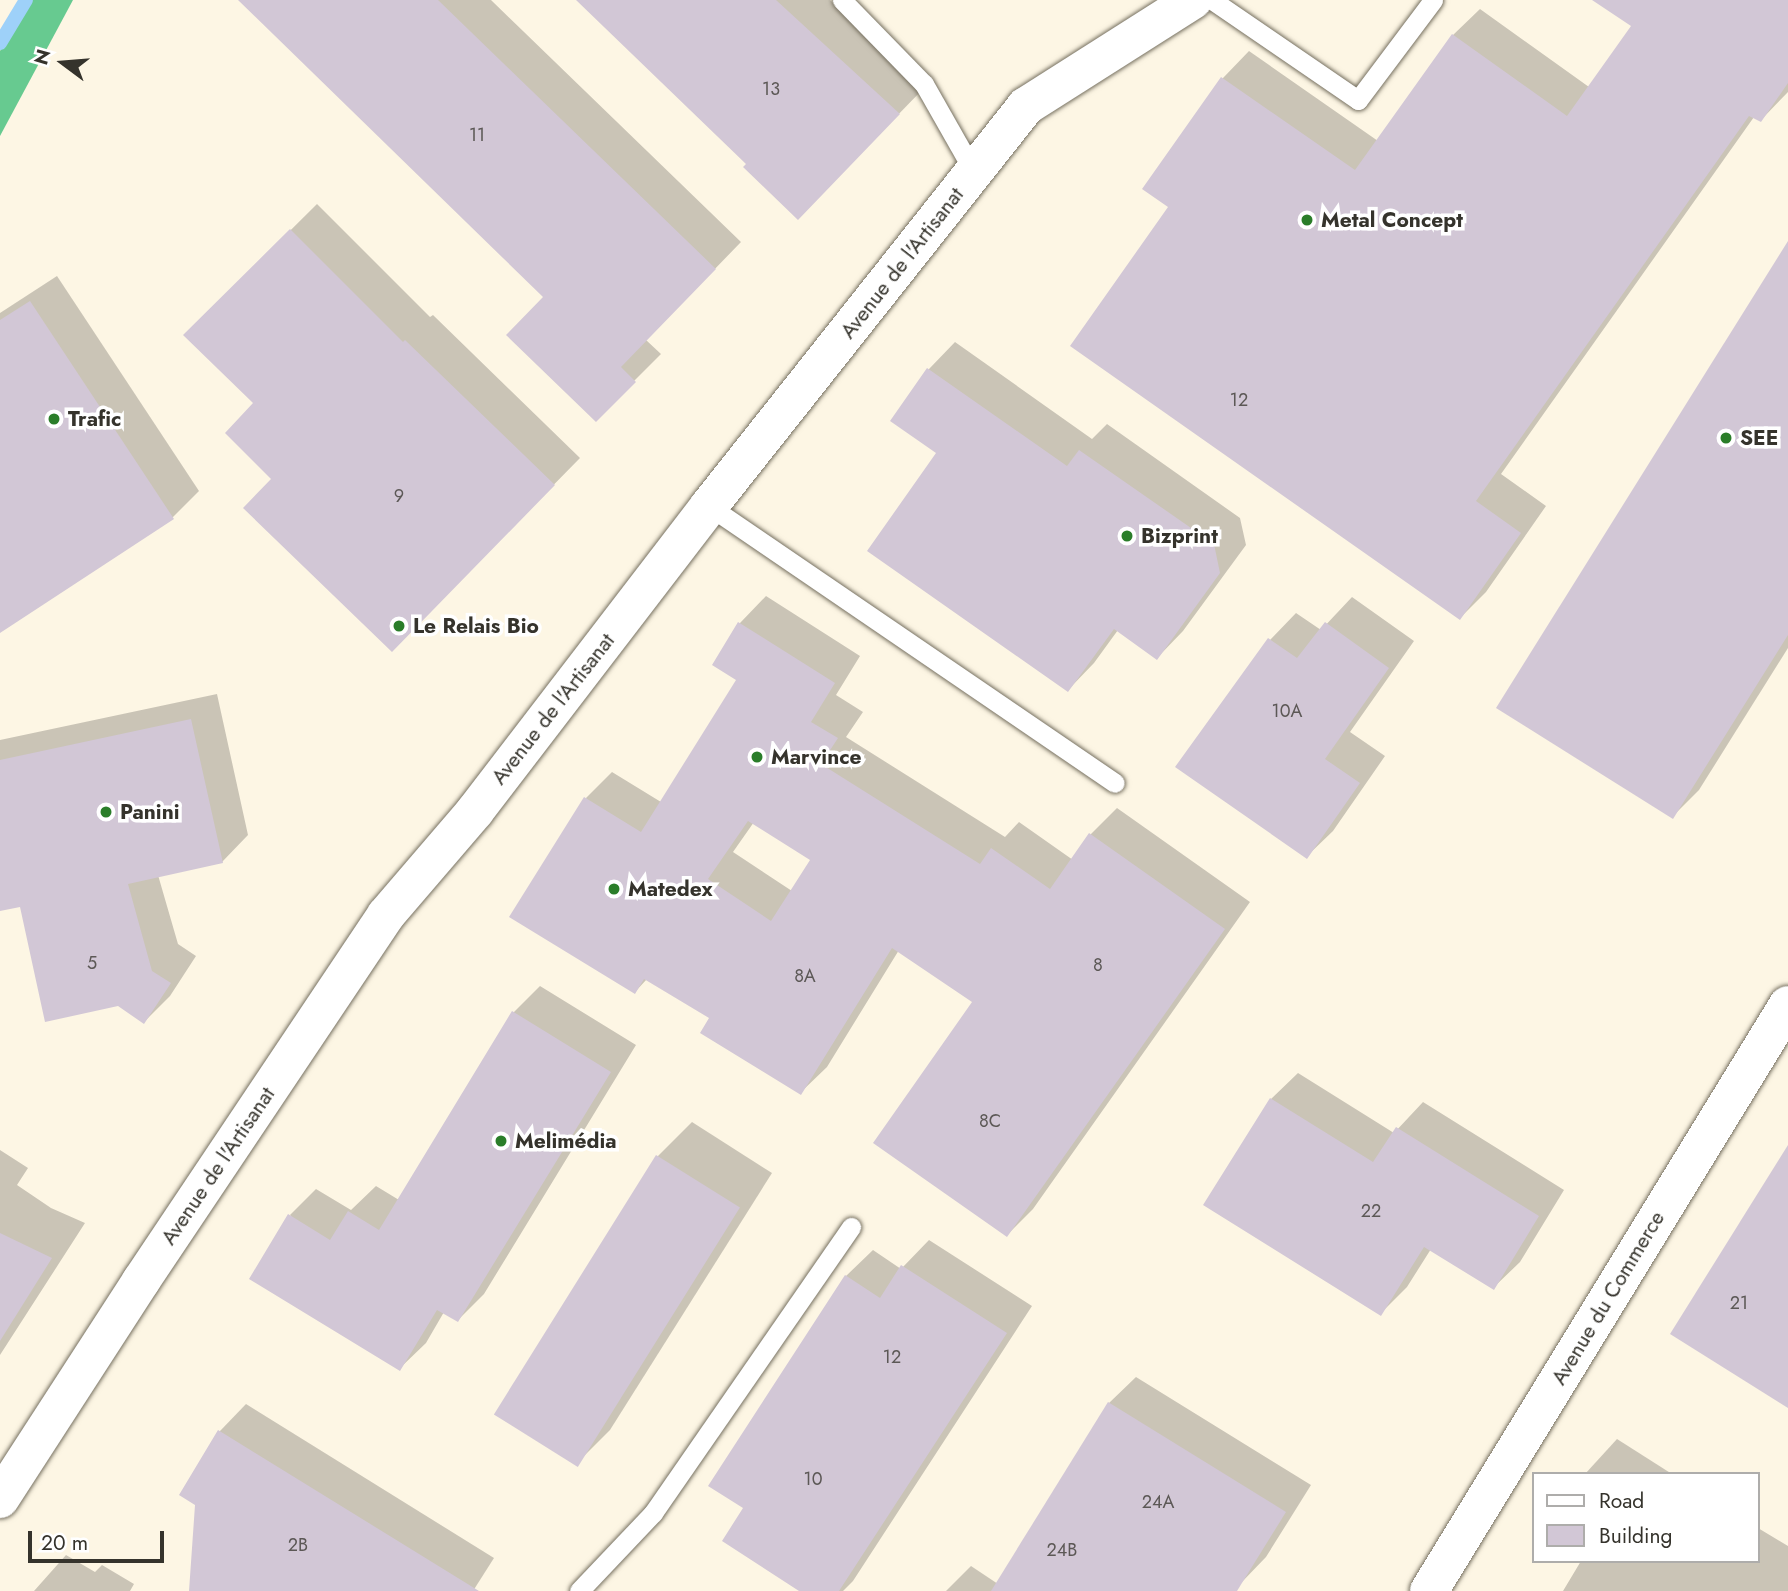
<!DOCTYPE html>
<meta charset="utf-8">
<style>
body{margin:0}
#map{position:relative;width:1788px;height:1591px;overflow:hidden;background:#fdf6e4;font-family:Jost,sans-serif}
div>[style]{position:absolute}
[style*='--x']{left:calc(var(--x)*1px);top:calc(var(--y)*1px);width:calc(var(--w)*1px);rotate:calc(var(--a)*1deg)}
.forest>*{inset:0;background:#67ca90}
.shadow>*{inset:0;background:#0003}
.stream>*{height:14px;margin:-7px;padding:0 7px;transform-origin:7px;border-radius:7px;background:#9ed1f9}
.building>*{inset:0;background:#d2c7d6;transform-origin:0 0}
.roads{filter:drop-shadow(0 0 2px #767060) drop-shadow(0 0 2px #767060)}
.lane>*{height:19px;margin:-9.5px;padding:0 9.5px;transform-origin:9.5px;border-radius:9.5px;background:#fff}
.street>*{height:38px;margin:-19px;padding:0 19px;transform-origin:19px;border-radius:19px;background:#fff}
.dots>*{width:19px;height:19px;translate:-50% -50%;box-sizing:border-box;border:4px solid #fff;border-radius:50%}
span{translate:-50% -50%;white-space:nowrap;text-align:center;line-height:1.15;-webkit-text-stroke:7px #fff;paint-order:stroke}
.number-label{font-size:18px;color:#5c5856}
.number-label span{-webkit-text-stroke-width:0}
.poi-label{font-size:21px;color:#35332c;font-weight:700}
.left{translate:0 -50%;text-align:left}
.street-label{font-size:21px;color:#35332c}
.legend{position:absolute;left:1532px;top:1472px;width:228px;height:91px;box-sizing:border-box;background:#fff;border:2px solid #aeadab;margin:0;padding:9px 12px;list-style:none;font-size:21px;color:#35332c}
.legend li{display:flex;align-items:center;gap:14px;height:35px}
.legend b{width:35px;border:2px solid #aeadab}
.north{position:absolute;left:28px;top:28px;width:70px;height:70px;-webkit-text-stroke:5px #fff;paint-order:stroke;rotate:286deg;font-size:19px;font-weight:700;line-height:28px;text-align:center;color:#35332c}
.north::after{content:'';display:block;margin:auto;width:24px;height:32px;background:#35332c;clip-path:polygon(50% 0,100% 100%,50% 72%,0 100%)}
.scale{position:absolute;left:28px;top:1531px;width:136px;height:32px;box-sizing:border-box;border:4px solid #35332c;border-top:0;padding-left:9px;font-size:21px;line-height:24px;white-space:nowrap;color:#35332c;-webkit-text-stroke:5px #fff;paint-order:stroke}
</style>
<div id="map">
<div class="forest">
<i style="clip-path:polygon(31px 0,73px 0,0 136px,0 51px)"></i>
</div>
<div class="shadow">
<i style="clip-path:polygon(241px 0,491px 0,741px 242px,646px 340px,661px 354px,596px 419px,546px 297px)"></i>
<i style="clip-path:polygon(579px 0,830px 0,925px 87px,824px 191px,749px 164px)"></i>
<i style="clip-path:polygon(1596px 0,1788px 0,1788px 92px,1761px 120px,1754px 117px,1501px 474px,1546px 506px,1486px 592px,1460px 618px,1171px 207px,1145px 189px,1223px 78px,1249px 51px,1378px 141px,1453px 35px,1480px 9px,1589px 87px,1633px 25px)"></i>
<i style="clip-path:polygon(317px 204px,430px 317px,433px 315px,580px 458px,418px 623px,255px 403px,185px 335px)"></i>
<i style="clip-path:polygon(1788px 244px,1788px 648px,1699px 790px,1673px 816px)"></i>
<i style="clip-path:polygon(57px 276px,199px 491px,173px 517px,0 631px,0 313px)"></i>
<i style="clip-path:polygon(955px 342px,1092px 439px,1107px 424px,1240px 518px,1246px 545px,1183px 631px,1157px 658px,1118px 630px,1094px 663px,1068px 690px,938px 453px,892px 420px,929px 369px)"></i>
<i style="clip-path:polygon(evenodd,766px 596px,860px 656px,836px 695px,863px 712px,846px 737px,1005px 837px,1019px 822px,1073px 860px,1091px 834px,1117px 808px,1250px 902px,1033px 1209px,1007px 1235px,974px 1002px,899px 950px,827px 1067px,800px 1093px,712px 1018px,647px 979px,635px 992px,586px 798px,612px 772px,661px 802px,738px 679px,715px 665px,740px 623px,766px 596px,754px 822px,812px 859px,792px 891px,733px 852px,754px 822px)"></i>
<i style="clip-path:polygon(1352px 597px,1414px 641px,1350px 732px,1385px 756px,1333px 831px,1306px 857px,1270px 640px,1296px 613px,1321px 630px)"></i>
<i style="clip-path:polygon(217px 694px,248px 835px,222px 862px,158px 875px,178px 944px,196px 956px,170px 996px,144px 1022px,21px 905px,0 889px,0 740px)"></i>
<i style="clip-path:polygon(540px 986px,636px 1045px,484px 1294px,458px 1320px,444px 1312px,426px 1343px,399px 1369px,290px 1215px,316px 1189px,351px 1210px,376px 1186px,399px 1200px,514px 1012px)"></i>
<i style="clip-path:polygon(1298px 1073px,1394px 1133px,1423px 1102px,1564px 1190px,1520px 1262px,1493px 1288px,1431px 1249px,1407px 1287px,1380px 1314px,1271px 1099px)"></i>
<i style="clip-path:polygon(692px 1122px,772px 1173px,610px 1430px,576px 1464px,658px 1156px)"></i>
<i style="clip-path:polygon(0 1150px,28px 1168px,17px 1185px,51px 1208px,85px 1223px,0 1355px)"></i>
<i style="clip-path:polygon(929px 1240px,1032px 1306px,853px 1581px,843px 1591px,802px 1591px,746px 1508px,846px 1276px,873px 1250px,901px 1269px)"></i>
<i style="clip-path:polygon(1136px 1377px,1311px 1485px,1266px 1557px,1240px 1584px,1198px 1591px,946px 1591px,971px 1566px,998px 1584px,1109px 1403px)"></i>
<i style="clip-path:polygon(246px 1404px,494px 1558px,473px 1591px,198px 1591px,200px 1463px,220px 1431px)"></i>
<i style="clip-path:polygon(1617px 1439px,1672px 1474px,1585px 1474px)"></i>
<i style="clip-path:polygon(1758px 1528px,1788px 1546px,1788px 1591px,1563px 1591px,1581px 1561px,1758px 1561px)"></i>
<i style="clip-path:polygon(66px 1555px,95px 1572px,102px 1565px,134px 1584px,130px 1591px,34px 1591px)"></i>
</div>
<div class="stream">
<i style="--x:0;--y:43;--w:50;--a:-58.8"></i>
</div>
<div class="building">
<i style="clip-path:polygon(238px 0,438px 0,716px 269px,621px 367px,636px 382px,596px 422px,506px 335px,543px 297px)"></i>
<i style="clip-path:polygon(576px 0,776px 0,900px 114px,798px 220px,743px 167px,746px 164px)"></i>
<i style="clip-path:polygon(1592px 0,1788px 0,1788px 83px,1761px 122px,1749px 116px,1476px 501px,1521px 533px,1460px 620px,1070px 346px,1168px 207px,1142px 189px,1221px 77px,1355px 170px,1452px 34px,1567px 116px,1631px 26px)"></i>
<i style="clip-path:polygon(290px 229px,403px 342px,405px 340px,555px 485px,392px 652px,243px 508px,271px 479px,225px 433px,253px 403px,183px 335px)"></i>
<i style="clip-path:polygon(1788px 241px,1788px 635px,1673px 819px,1496px 708px)"></i>
<i style="clip-path:polygon(30px 301px,174px 519px,0 633px,0 320px)"></i>
<i style="clip-path:polygon(927px 368px,1067px 466px,1079px 450px,1214px 544px,1220px 573px,1157px 660px,1114px 629px,1068px 692px,867px 551px,936px 453px,890px 421px)"></i>
<i style="clip-path:polygon(evenodd,738px 622px,835px 683px,811px 722px,838px 738px,821px 764px,980px 864px,991px 848px,1050px 889px,1089px 833px,1225px 929px,1007px 1237px,873px 1143px,972px 1002px,892px 948px,801px 1095px,700px 1033px,709px 1018px,644px 979px,635px 994px,509px 917px,584px 797px,641px 832px,736px 680px,712px 665px,738px 622px,748px 821px,810px 860px,771px 921px,708px 879px,748px 821px)"></i>
<i style="clip-path:polygon(1325px 622px,1389px 668px,1325px 759px,1360px 783px,1307px 859px,1175px 767px,1268px 638px,1297px 658px)"></i>
<i style="clip-path:polygon(191px 719px,223px 863px,128px 884px,152px 971px,171px 983px,144px 1024px,118px 1006px,45px 1022px,20px 907px,0 911px,0 760px)"></i>
<i style="clip-path:polygon(512px 1011px,611px 1072px,458px 1322px,437px 1310px,400px 1371px,249px 1279px,288px 1214px,330px 1240px,348px 1211px,379px 1230px)"></i>
<i style="clip-path:polygon(1270px 1098px,1373px 1162px,1396px 1127px,1539px 1216px,1494px 1290px,1424px 1247px,1381px 1316px,1203px 1205px)"></i>
<i style="clip-path:polygon(1788px 1145px,1788px 1408px,1670px 1334px)"></i>
<i style="left:656px;top:1155px;width:99px;height:306px;rotate:32deg"></i>
<i style="clip-path:polygon(0 1233px,52px 1258px,0 1341px)"></i>
<i style="clip-path:polygon(901px 1265px,1007px 1333px,839px 1591px,799px 1591px,722px 1541px,743px 1508px,708px 1486px,845px 1275px,880px 1298px)"></i>
<i style="clip-path:polygon(1108px 1402px,1286px 1512px,1237px 1591px,991px 1591px)"></i>
<i style="clip-path:polygon(218px 1430px,479px 1591px,189px 1591px,195px 1505px,179px 1495px)"></i>
</div>
<div class="roads">
<div class="lane">
<i style="--x:842;--y:0;--w:117;--a:45.7"></i>
<i style="--x:924;--y:84;--w:101;--a:60.4"></i>
<i style="--x:1212;--y:0;--w:177;--a:34.4"></i>
<i style="--x:1358;--y:100;--w:125;--a:-53.1"></i>
<i style="--x:709;--y:506;--w:491;--a:34.3"></i>
<i style="--x:579;--y:1591;--w:108;--a:-46.5"></i>
<i style="--x:653;--y:1513;--w:348;--a:-55.3"></i>
</div>
<div class="street">
<i style="--x:0;--y:1499;--w:260;--a:-57.1"></i>
<i style="--x:141;--y:1281;--w:440;--a:-56.2"></i>
<i style="--x:386;--y:915;--w:137;--a:-49.4"></i>
<i style="--x:475;--y:811;--w:384;--a:-52.5"></i>
<i style="--x:709;--y:506;--w:510;--a:-51.6"></i>
<i style="--x:1026;--y:106;--w:198;--a:-32.4"></i>
<i style="--x:1429;--y:1591;--w:687;--a:-58.51"></i>
</div>
</div>
<div class="dots">
<i style="left:1307px;top:220px;background:#2a7d29"></i>
<i style="left:54px;top:419px;background:#2a7d29"></i>
<i style="left:1726px;top:438px;background:#2a7d29"></i>
<i style="left:1127px;top:536px;background:#2a7d29"></i>
<i style="left:399px;top:626px;background:#2a7d29"></i>
<i style="left:757px;top:757px;background:#2a7d29"></i>
<i style="left:106px;top:812px;background:#2a7d29"></i>
<i style="left:614px;top:889px;background:#2a7d29"></i>
<i style="left:501px;top:1141px;background:#2a7d29"></i>
</div>
<div class="number-label">
<span style="left:771px;top:89px">13</span>
<span style="left:477px;top:135px">11</span>
<span style="left:1239px;top:400px">12</span>
<span style="left:399px;top:496px">9</span>
<span style="left:1287px;top:711px">10A</span>
<span style="left:92px;top:963px">5</span>
<span style="left:1098px;top:965px">8</span>
<span style="left:805px;top:976px">8A</span>
<span style="left:990px;top:1121px">8C</span>
<span style="left:1371px;top:1211px">22</span>
<span style="left:1739px;top:1303px">21</span>
<span style="left:892px;top:1357px">12</span>
<span style="left:813px;top:1479px">10</span>
<span style="left:1158px;top:1502px">24A</span>
<span style="left:298px;top:1545px">2B</span>
<span style="left:1062px;top:1550px">24B</span>
</div>
<div class="poi-label">
<span class="left" style="left:1321px;top:220px">Metal Concept</span>
<span class="left" style="left:68px;top:419px">Trafic</span>
<span class="left" style="left:1740px;top:438px">SEE</span>
<span class="left" style="left:1141px;top:536px">Bizprint</span>
<span class="left" style="left:413px;top:626px">Le Relais Bio</span>
<span class="left" style="left:771px;top:757px">Marvince</span>
<span class="left" style="left:120px;top:812px">Panini</span>
<span class="left" style="left:628px;top:889px">Matedex</span>
<span class="left" style="left:515px;top:1141px">Melimédia</span>
</div>
<div class="street-label">
<span style="left:902px;top:263px;rotate:-52deg">Avenue de l'Artisanat</span>
<span style="left:553px;top:709px;rotate:-52deg">Avenue de l'Artisanat</span>
<span style="left:218px;top:1166px;rotate:-56deg">Avenue de l'Artisanat</span>
<span style="left:1608px;top:1298px;rotate:-59deg">Avenue du Commerce</span>
</div>
<ul class="legend">
<li><b style="height:9px;background:#fff"></b>Road</li>
<li><b style="height:19px;background:#d2c7d6"></b>Building</li>
</ul>
<div class="north">N</div>
<div class="scale">20 m</div>
</div>
